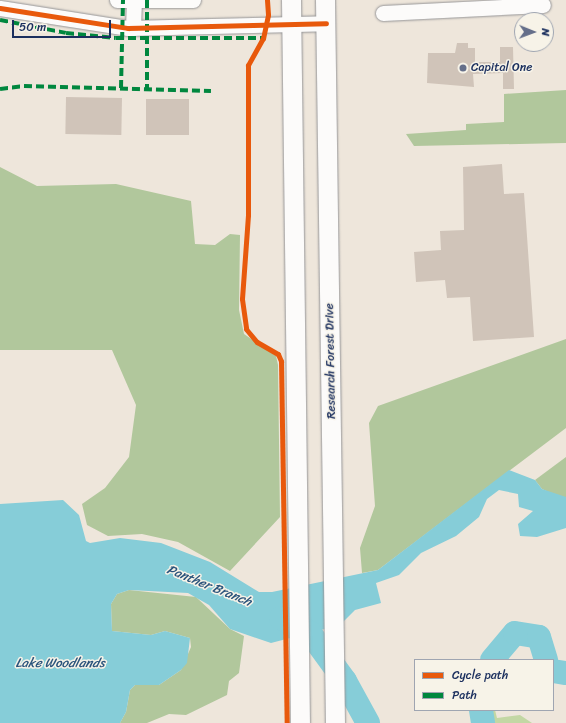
<!DOCTYPE html>
<style>
body{margin:0}
#map{position:relative;width:566px;height:723px;overflow:hidden;background:#eee6db;font-family:Sriracha,sans-serif}
div>[style]{position:absolute}
[style*='--x']{left:calc(var(--x)*1px);top:calc(var(--y)*1px);width:calc(var(--w)*1px);rotate:calc(var(--a)*1deg)}
.green>*{inset:0;background:#c3d7a4}
.forest>*{inset:0;background:#b1c79c}
.water>*{inset:0;background:#86cdd8}
.river>*{height:24px;margin:-12px;padding:0 12px;transform-origin:12px;border-radius:12px;background:#86cdd8}
.building>*{inset:0;background:#d0c4b9;transform-origin:0 0}
.roads{filter:drop-shadow(0 0 1px #959597) drop-shadow(0 0 1px #959597)}
.minor>*{height:15px;margin:-7.5px;padding:0 7.5px;transform-origin:7.5px;border-radius:7.5px;background:#fcfbfa}
.major>*{height:19px;margin:-9.5px;padding:0 9.5px;transform-origin:9.5px;border-radius:9.5px;background:#fcfbfa}
.quiet>*{height:4px;margin-top:-2px;transform-origin:0;background:repeating-linear-gradient(90deg,#00873e 0 8px,transparent 0 12px)}
.cycleway>*{height:5px;margin:-2.5px;padding:0 2.5px;transform-origin:2.5px;border-radius:2.5px;background:#e8590c}
.dots>*{width:11px;height:11px;translate:-50% -50%;box-sizing:border-box;border:2px solid #f7f3e8;border-radius:50%}
span{translate:-50% -50%;white-space:nowrap;text-align:center;line-height:1.15;-webkit-text-stroke:3px #f7f3e8;paint-order:stroke}
.poi-label{font-size:12px;color:#1b2f5e}
.left{translate:0 -50%;text-align:left}
.street-label{font-size:12px;color:#1b2f5e}
.water-label{font-size:13px;color:#2b547c;font-style:italic}
.legend{position:absolute;left:414px;top:659px;width:140px;height:52px;box-sizing:border-box;background:#f7f3e8;border:1px solid #9fa5b1;margin:0;padding:5px 7px;list-style:none;font-size:12px;color:#1b2f5e}
.legend li{display:flex;align-items:center;gap:8px;height:20px}
.legend b{width:20px;border:1px solid #9fa5b1}
.north{position:absolute;left:514px;top:12px;width:40px;height:40px;box-sizing:border-box;background:#f7f3e8;border:1px solid #9fa5b1;border-radius:50%;rotate:91deg;font-size:11px;font-weight:700;line-height:16px;text-align:center;color:#1b2f5e}
.north::after{content:'';display:block;margin:auto;width:14px;height:18px;background:#656f8a;clip-path:polygon(50% 0,100% 100%,50% 72%,0 100%)}
.scale{position:absolute;left:12px;top:20px;width:99px;height:18px;box-sizing:border-box;border:2px solid #1b2f5e;border-top:0;padding-left:5px;font-size:12px;line-height:14px;white-space:nowrap;color:#1b2f5e;-webkit-text-stroke:3px #f7f3e8;paint-order:stroke}
</style>
<div id="map">
<div class="green">
<i style="clip-path:polygon(476px 710px,495px 710px,497px 718px,520px 715px,532px 723px,476px 723px)"></i>
</div>
<div class="forest">
<i style="clip-path:polygon(566px 90px,566px 143px,414px 146px,406px 134px,466px 130px,466px 124px,504px 122px,504px 94px)"></i>
<i style="clip-path:polygon(0 167px,37px 186px,116px 184px,191px 201px,195px 244px,215px 245px,230px 234px,240px 235px,239px 310px,244px 334px,276px 356px,278px 365px,280px 517px,230px 571px,178px 542px,142px 534px,108px 536px,87px 525px,82px 504px,105px 488px,129px 457px,136px 405px,112px 350px,0 350px)"></i>
<i style="clip-path:polygon(566px 339px,566px 428px,378px 570px,362px 573px,360px 548px,375px 506px,369px 423px,378px 406px)"></i>
<i style="clip-path:polygon(566px 457px,566px 497px,561px 498px,542px 489px,535px 480px)"></i>
<i style="clip-path:polygon(129px 590px,196px 597px,230px 629px,244px 636px,239px 673px,229px 681px,227px 695px,186px 715px,169px 714px,147px 723px,120px 723px,126px 712px,130px 690px,135px 685px,159px 685px,181px 670px,191px 647px,190px 638px,165px 631px,151px 635px,112px 631px,111px 604px,117px 594px)"></i>
</div>
<div class="water">
<i style="clip-path:polygon(509px 470px,535px 480px,542px 489px,566px 497px,566px 528px,537px 537px,520px 536px,518px 524px,533px 511px,519px 507px,518px 494px,499px 490px,487px 499px,479px 517px,456px 536px,421px 553px,399px 575px,376px 583px,381px 603px,355px 610px,340px 625px,271px 643px,230px 629px,209px 605px,188px 593px,129px 590px,117px 594px,111px 604px,112px 631px,151px 635px,165px 631px,190px 638px,187px 663px,181px 670px,159px 685px,135px 685px,130px 690px,126px 712px,120px 723px,0 723px,0 504px,63px 500px,79px 515px,86px 541px,90px 543px,120px 538px,161px 543px,210px 562px,259px 592px,272px 592px,378px 570px)"></i>
</div>
<div class="river">
<i style="--x:281;--y:618;--w:33;--a:27"></i>
<i style="--x:310;--y:633;--w:59;--a:53.9"></i>
<i style="--x:345;--y:681;--w:48;--a:61.3"></i>
<i style="--x:492;--y:660;--w:35;--a:-50"></i>
<i style="--x:515;--y:633;--w:24;--a:9"></i>
<i style="--x:539;--y:637;--w:24;--a:73"></i>
<i style="--x:553;--y:671;--w:13;--a:9"></i>
<i style="--x:481;--y:710;--w:13;--a:81"></i>
</div>
<div class="building">
<i style="clip-path:polygon(457px 43px,468px 43px,468px 48px,475px 48px,475px 62px,500px 62px,500px 47px,513px 47px,514px 89px,503px 89px,503px 73px,473px 74px,474px 87px,427px 83px,428px 53px,455px 53px)"></i>
<i style="left:66px;top:97px;width:56px;height:37px;rotate:1deg"></i>
<i style="left:146px;top:99px;width:43px;height:36px"></i>
<i style="clip-path:polygon(502px 164px,504px 194px,524px 193px,534px 337px,473px 341px,470px 297px,447px 298px,445px 280px,416px 282px,414px 252px,441px 250px,440px 231px,464px 230px,463px 167px)"></i>
</div>
<div class="roads">
<div class="minor">
<i style="--x:117;--y:0;--w:76;--a:0"></i>
<i style="--x:0;--y:8;--w:130;--a:8.9"></i>
<i style="--x:128;--y:28;--w:198;--a:-1.4"></i>
<i style="--x:383;--y:13;--w:160;--a:-2.9"></i>
<i style="--x:133;--y:28;--w:28;--a:-88"></i>
</div>
<div class="major">
<i style="--x:291;--y:0;--w:723;--a:89.29"></i>
<i style="--x:325;--y:0;--w:723;--a:89.21"></i>
</div>
</div>
<div class="quiet">
<i style="--x:147;--y:0;--w:89;--a:90"></i>
<i style="--x:0;--y:20;--w:67;--a:11.1"></i>
<i style="--x:66;--y:33;--w:50;--a:5.7"></i>
<i style="--x:116;--y:38;--w:147;--a:0"></i>
<i style="--x:121;--y:88;--w:88;--a:-88.7"></i>
<i style="--x:0;--y:89;--w:24;--a:-7"></i>
<i style="--x:24;--y:86;--w:187;--a:1.5"></i>
</div>
<div class="cycleway">
<i style="--x:267;--y:0;--w:15;--a:86"></i>
<i style="--x:268;--y:15;--w:24;--a:102"></i>
<i style="--x:263;--y:38;--w:31;--a:119"></i>
<i style="--x:248;--y:65;--w:150;--a:90"></i>
<i style="--x:248;--y:215;--w:84;--a:94.1"></i>
<i style="--x:242;--y:299;--w:30;--a:82"></i>
<i style="--x:246;--y:329;--w:17;--a:50"></i>
<i style="--x:257;--y:342;--w:24;--a:30"></i>
<i style="--x:278;--y:354;--w:8;--a:67"></i>
<i style="--x:281;--y:361;--w:362;--a:89.1"></i>
<i style="--x:0;--y:8;--w:130;--a:8.9"></i>
<i style="--x:128;--y:28;--w:198;--a:-1.4"></i>
</div>
<div class="dots">
<i style="left:463px;top:68px;background:#656f8a"></i>
</div>
<div class="poi-label">
<span class="left" style="left:471px;top:68px">Capital One</span>
</div>
<div class="street-label">
<span style="left:331px;top:361px;rotate:-91deg">Research Forest Drive</span>
</div>
<div class="water-label">
<span style="left:209px;top:586px;rotate:22deg">Panther Branch</span>
<span style="left:60px;top:663px">Lake Woodlands</span>
</div>
<ul class="legend">
<li><b style="height:5px;background:#e8590c"></b>Cycle path</li>
<li><b style="height:5px;background:#00873e"></b>Path</li>
</ul>
<div class="north">N</div>
<div class="scale">50 m</div>
</div>
